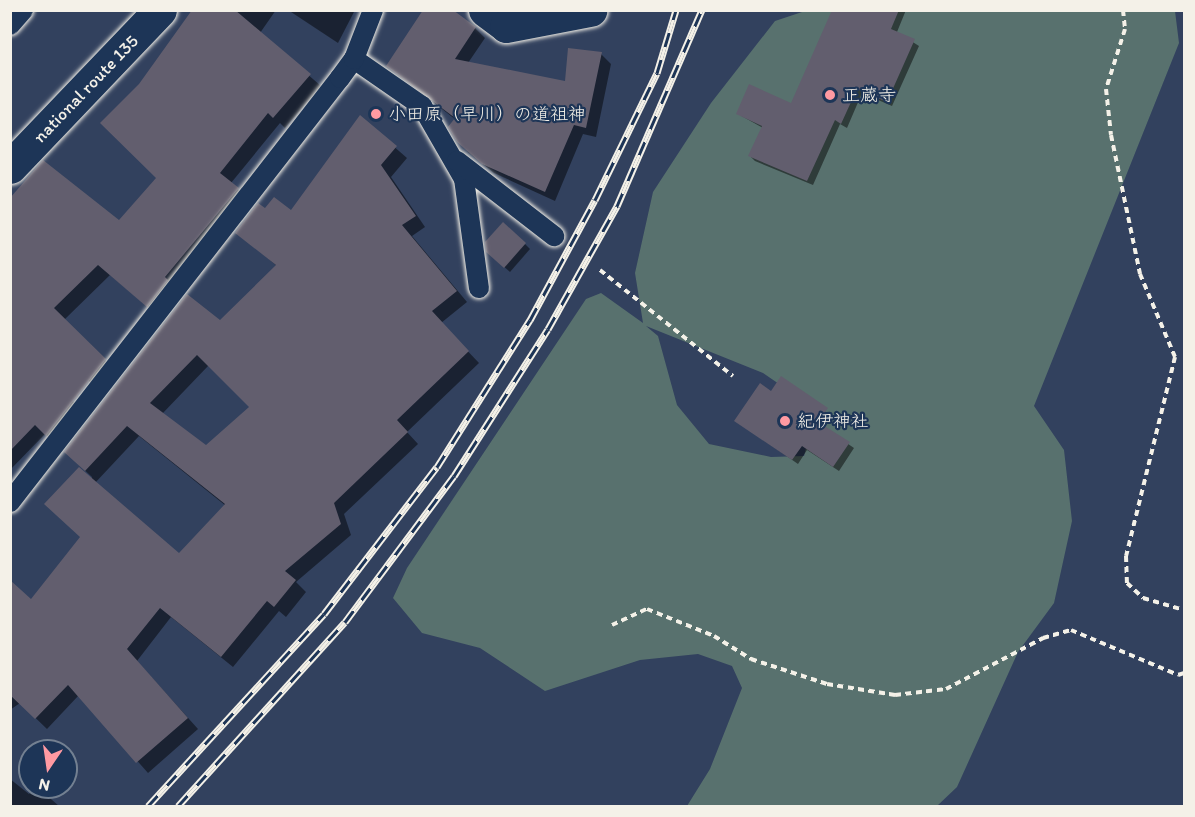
<!DOCTYPE html>
<meta charset="utf-8">
<style>
body{margin:0}
#map{position:relative;width:1195px;height:817px;overflow:hidden;background:#32415e;font-family:Itim,"Klee One",sans-serif}
div>[style]{position:absolute}
[style*='--x']{left:calc(var(--x)*1px);top:calc(var(--y)*1px);width:calc(var(--w)*1px);rotate:calc(var(--a)*1deg)}
.green>*{inset:0;background:#58716e}
.shadow>*{inset:0;background:#0007}
.building>*{inset:0;background:#625e6e}
.path>*{height:4px;margin-top:-2px;transform-origin:0;background:repeating-linear-gradient(90deg,#f4f1e8 0 6px,transparent 0 10.5px)}
.roads{filter:drop-shadow(0 0 2px #f4f1e8) drop-shadow(0 0 2px #f4f1e8)}
.service>*{height:20px;margin:-10px;padding:0 10px;transform-origin:10px;border-radius:10px;background:#1d3557}
.minor>*{height:33px;margin:-16.5px;padding:0 16.5px;transform-origin:16.5px;border-radius:16.5px;background:#1d3557}
.trunk>*{height:33px;margin:-16.5px;padding:0 16.5px;transform-origin:16.5px;border-radius:16.5px;background:#1d3557}
.rail>*{height:7px;margin-top:-3.5px;transform-origin:0;background:repeating-linear-gradient(90deg,#1d3557 0 14px,#f4f1e8 0 28px);box-sizing:border-box;border-block:2px solid #f4f1e8}
.dots>*{width:16px;height:16px;translate:-50% -50%;box-sizing:border-box;border:3px solid #1d3557;border-radius:50%}
span{translate:-50% -50%;white-space:nowrap;text-align:center;line-height:1.15;-webkit-text-stroke:4.5px #1d3557;paint-order:stroke}
.street-label{font-size:18px;color:#f4f1e8}
.poi-label{font-size:18px;color:#f4f1e8}
.left{translate:0 -50%;text-align:left}
.frame{position:absolute;inset:0;border:12px solid #f4f1e8;pointer-events:none}
.north{position:absolute;left:18px;top:739px;width:60px;height:60px;box-sizing:border-box;background:#1d3557;border:2px solid #738091;border-radius:50%;rotate:193deg;font-size:16px;font-weight:700;line-height:24px;text-align:center;color:#f4f1e8}
.north::after{content:'';display:block;margin:auto;width:21px;height:27px;background:#ff9aa2;clip-path:polygon(50% 0,100% 100%,50% 72%,0 100%)}
</style>
<div id="map">
<div class="green">
<i style="clip-path:polygon(evenodd,808px 10px,1175px 11px,1179px 43px,1034px 406px,1064px 450px,1072px 521px,1054px 603px,1018px 652px,957px 787px,937px 806px,687px 806px,710px 769px,742px 688px,732px 666px,698px 654px,640px 660px,545px 691px,480px 648px,422px 633px,393px 598px,407px 568px,586px 299px,601px 293px,643px 323px,635px 273px,653px 192px,711px 103px,775px 21px,808px 10px,646px 326px,763px 373px,798px 397px,812px 425px,804px 456px,771px 457px,709px 444px,677px 405px,658px 336px,646px 326px)"></i>
</div>
<div class="shadow">
<i style="clip-path:polygon(197px 10px,276px 10px,260px 33px,321px 86px,285px 128px,280px 123px,231px 183px,249px 200px,159px 316px,110px 275px,64px 320px,116px 371px,100px 392px,10px 304px,119px 222px,158px 178px,140px 85px)"></i>
<i style="clip-path:polygon(288px 10px,355px 10px,338px 43px)"></i>
<i style="clip-path:polygon(836px 10px,906px 10px,897px 32px,919px 46px,892px 106px,862px 93px,847px 128px,840px 124px,813px 185px,755px 161px,750px 156px,763px 128px,738px 114px,792px 105px)"></i>
<i style="clip-path:polygon(475px 28px,485px 38px,468px 63px,566px 83px,601px 54px,611px 64px,596px 137px,583px 134px,555px 201px,494px 173px,468px 152px,456px 120px,388px 66px)"></i>
<i style="clip-path:polygon(evenodd,360px 117px,407px 158px,391px 177px,425px 227px,412px 236px,467px 302px,441px 323px,479px 363px,407px 432px,418px 444px,344px 514px,351px 535px,296px 582px,306px 592px,286px 617px,279px 611px,233px 667px,171px 617px,137px 661px,198px 729px,148px 773px,79px 695px,47px 729px,20px 703px,10px 710px,10px 582px,31px 602px,81px 537px,92px 477px,77px 463px,277px 266px,237px 232px,265px 210px,291px 212px,360px 117px,209px 365px,252px 407px,206px 447px,162px 414px,209px 365px,360px 117px,139px 436px,226px 506px,179px 555px,95px 483px,139px 436px)"></i>
<i style="clip-path:polygon(525px 244px,530px 249px,510px 272px,493px 257px)"></i>
<i style="clip-path:polygon(10px 357px,84px 409px,56px 444px,45px 434px,10px 470px)"></i>
<i style="clip-path:polygon(771px 393px,832px 414px,823px 427px,854px 448px,839px 471px,807px 450px,798px 464px,736px 421px)"></i>
<i style="clip-path:polygon(10px 779px,29px 794px,37px 787px,59px 806px,10px 806px)"></i>
</div>
<div class="building">
<i style="clip-path:polygon(192px 10px,235px 10px,311px 74px,273px 118px,268px 113px,220px 173px,239px 188px,165px 277px,168px 280px,147px 307px,98px 265px,54px 308px,106px 359px,46px 436px,35px 425px,10px 451px,10px 198px,43px 160px,119px 220px,156px 178px,100px 123px,139px 84px)"></i>
<i style="clip-path:polygon(423px 10px,453px 10px,476px 27px,455px 59px,565px 81px,568px 48px,602px 52px,586px 128px,574px 125px,545px 192px,482px 164px,457px 142px,448px 127px,455px 118px,386px 66px)"></i>
<i style="clip-path:polygon(832px 10px,899px 10px,891px 29px,915px 39px,887px 102px,857px 89px,841px 124px,835px 120px,807px 181px,748px 156px,762px 126px,736px 114px,749px 84px,791px 103px)"></i>
<i style="clip-path:polygon(evenodd,360px 115px,397px 146px,381px 165px,416px 216px,402px 225px,457px 291px,432px 311px,469px 351px,397px 420px,408px 432px,334px 503px,341px 524px,285px 571px,296px 580px,274px 607px,267px 601px,221px 657px,160px 608px,127px 649px,188px 718px,136px 763px,68px 685px,35px 719px,10px 695px,10px 580px,31px 599px,80px 537px,44px 504px,79px 467px,179px 553px,225px 504px,127px 426px,85px 471px,64px 452px,187px 294px,220px 320px,276px 265px,235px 233px,258px 203px,265px 208px,274px 197px,291px 210px,360px 115px,197px 355px,249px 407px,206px 445px,150px 403px,197px 355px)"></i>
<i style="clip-path:polygon(503px 222px,526px 243px,504px 268px,486px 252px,485px 242px)"></i>
<i style="clip-path:polygon(781px 376px,828px 408px,818px 422px,850px 442px,833px 467px,802px 446px,792px 460px,734px 421px,760px 383px,771px 391px)"></i>
</div>
<div class="path">
<i style="--x:1123;--y:10;--w:19;--a:84"></i>
<i style="--x:1125;--y:29;--w:63;--a:107.6"></i>
<i style="--x:1106;--y:89;--w:46;--a:83.8"></i>
<i style="--x:1111;--y:135;--w:142;--a:78.2"></i>
<i style="--x:1140;--y:274;--w:90;--a:67.1"></i>
<i style="--x:1175;--y:357;--w:205;--a:103.8"></i>
<i style="--x:1126;--y:556;--w:27;--a:88"></i>
<i style="--x:1127;--y:583;--w:22;--a:43"></i>
<i style="--x:1143;--y:598;--w:43;--a:16.3"></i>
<i style="--x:600;--y:270;--w:170;--a:38.6"></i>
<i style="--x:612;--y:625;--w:38;--a:-25"></i>
<i style="--x:647;--y:609;--w:72;--a:21.9"></i>
<i style="--x:714;--y:636;--w:44;--a:31.9"></i>
<i style="--x:751;--y:659;--w:80;--a:18.2"></i>
<i style="--x:827;--y:684;--w:69;--a:9.2"></i>
<i style="--x:895;--y:695;--w:51;--a:-6.7"></i>
<i style="--x:946;--y:689;--w:110;--a:-27.7"></i>
<i style="--x:1043;--y:638;--w:29;--a:-16"></i>
<i style="--x:1071;--y:630;--w:116;--a:22.8"></i>
<i style="--x:1178;--y:675;--w:6;--a:-18"></i>
</div>
<div class="roads">
<div class="service">
<i style="--x:10;--y:25;--w:20;--a:-49"></i>
<i style="--x:354;--y:59;--w:83;--a:34.7"></i>
<i style="--x:422;--y:106;--w:84;--a:60.1"></i>
<i style="--x:464;--y:179;--w:110;--a:82.2"></i>
<i style="--x:457;--y:161;--w:123;--a:37.7"></i>
<i style="--x:10;--y:502;--w:537;--a:-52.11"></i>
<i style="--x:340;--y:78;--w:24;--a:-54"></i>
<i style="--x:354;--y:59;--w:53;--a:-68.8"></i>
</div>
<div class="minor">
<i style="--x:485;--y:10;--w:26;--a:37"></i>
<i style="--x:506;--y:26;--w:86;--a:-10.8"></i>
</div>
<div class="trunk">
<i style="--x:10;--y:167;--w:217;--a:-46.3"></i>
</div>
</div>
<div class="rail">
<i style="--x:148;--y:806;--w:260;--a:-47.5"></i>
<i style="--x:324;--y:614;--w:185;--a:-52.5"></i>
<i style="--x:437;--y:467;--w:174;--a:-57.7"></i>
<i style="--x:530;--y:320;--w:136;--a:-61.6"></i>
<i style="--x:595;--y:200;--w:141;--a:-64"></i>
<i style="--x:657;--y:73;--w:66;--a:-73.2"></i>
<i style="--x:178;--y:806;--w:248;--a:-47.8"></i>
<i style="--x:345;--y:622;--w:182;--a:-53.3"></i>
<i style="--x:454;--y:476;--w:174;--a:-57.4"></i>
<i style="--x:548;--y:329;--w:141;--a:-60.7"></i>
<i style="--x:617;--y:206;--w:214;--a:-66.6"></i>
</div>
<div class="dots">
<i style="left:830px;top:95px;background:#ff9aa2"></i>
<i style="left:376px;top:114px;background:#ff9aa2"></i>
<i style="left:785px;top:421px;background:#ff9aa2"></i>
</div>
<div class="street-label">
<span style="left:86px;top:89px;rotate:-46deg">national route 135</span>
</div>
<div class="poi-label">
<span class="left" style="left:842px;top:95px">正蔵寺</span>
<span class="left" style="left:388px;top:114px">小田原（早川）の道祖神</span>
<span class="left" style="left:797px;top:421px">紀伊神社</span>
</div>
<div class="frame"></div>
<div class="north">N</div>
</div>
